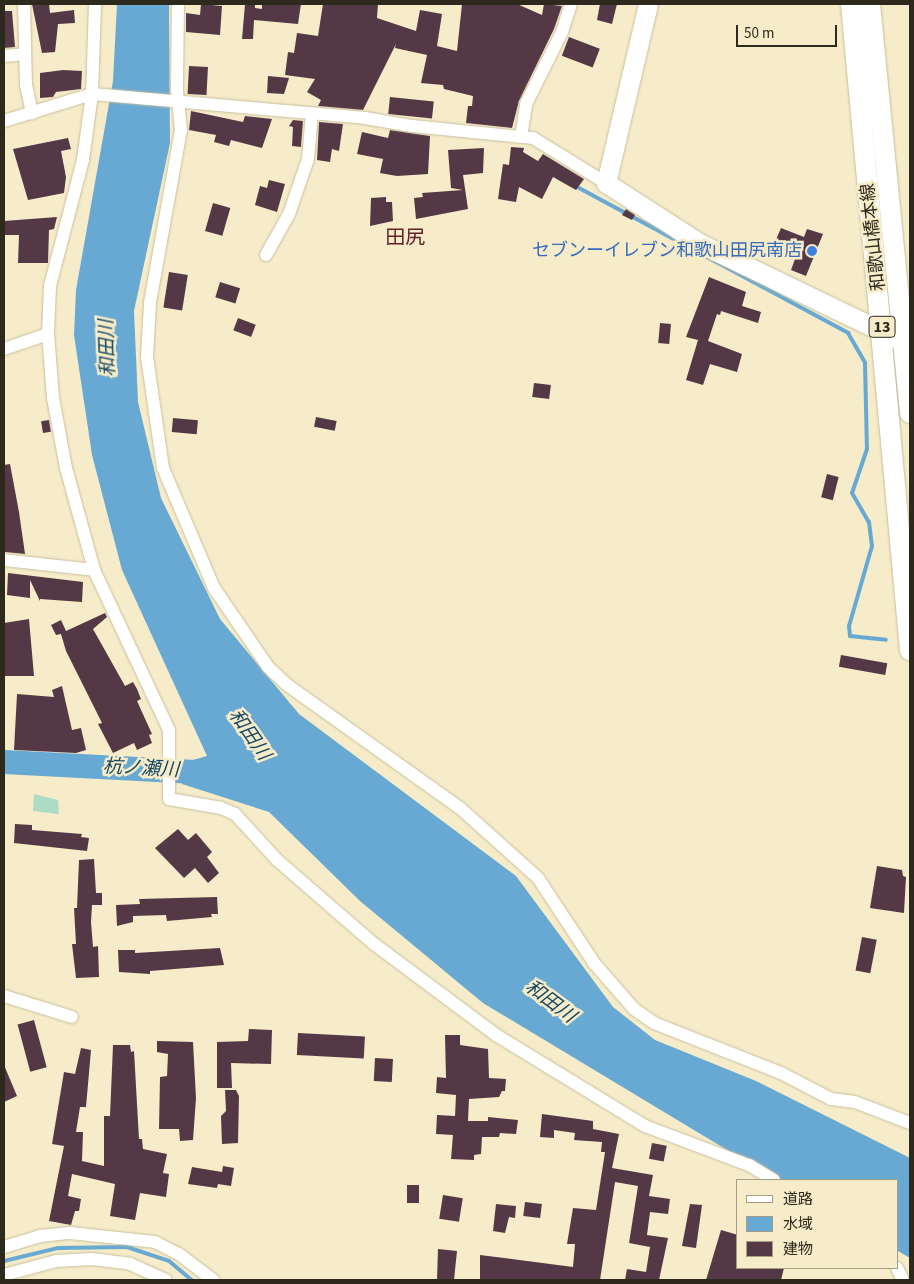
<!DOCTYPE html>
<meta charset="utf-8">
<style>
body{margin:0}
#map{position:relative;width:914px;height:1284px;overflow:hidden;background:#f6ecc9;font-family:"Source Sans 3","Noto Sans JP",sans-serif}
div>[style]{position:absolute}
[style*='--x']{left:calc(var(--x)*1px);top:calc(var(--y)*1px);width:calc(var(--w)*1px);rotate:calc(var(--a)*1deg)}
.green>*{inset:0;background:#aedbc3}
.water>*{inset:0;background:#67a9d3}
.stream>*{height:4px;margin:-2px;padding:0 2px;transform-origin:2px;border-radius:2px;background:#67a9d3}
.river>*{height:24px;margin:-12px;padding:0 12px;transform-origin:12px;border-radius:12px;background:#67a9d3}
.building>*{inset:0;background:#553846;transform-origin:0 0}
.roads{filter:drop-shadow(0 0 1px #c8bf9d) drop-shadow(0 0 1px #c8bf9d)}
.street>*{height:12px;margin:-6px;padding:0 6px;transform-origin:6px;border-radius:6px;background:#fff}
.secondary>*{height:19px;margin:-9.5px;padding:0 9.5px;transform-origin:9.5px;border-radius:9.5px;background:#fff}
.primary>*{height:20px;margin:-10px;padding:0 10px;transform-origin:10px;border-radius:10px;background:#fff}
.dots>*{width:14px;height:14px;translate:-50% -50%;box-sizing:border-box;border:2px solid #f6ecc9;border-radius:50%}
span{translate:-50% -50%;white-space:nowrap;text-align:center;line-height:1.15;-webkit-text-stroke:5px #f6ecc9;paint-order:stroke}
.shield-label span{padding:1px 4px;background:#f6ecc9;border:1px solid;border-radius:4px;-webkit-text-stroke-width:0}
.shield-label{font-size:16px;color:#2d291c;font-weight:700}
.street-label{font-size:18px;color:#2d291c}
.shop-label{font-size:18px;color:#366cbe}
.right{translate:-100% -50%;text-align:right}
.water-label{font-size:19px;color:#144865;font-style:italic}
.quarter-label{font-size:20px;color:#65202a}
.frame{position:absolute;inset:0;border:5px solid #2d291c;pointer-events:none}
.legend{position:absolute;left:736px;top:1179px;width:162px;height:90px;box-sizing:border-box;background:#f6ecc9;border:1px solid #a69e84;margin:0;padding:6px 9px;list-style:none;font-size:15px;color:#2d291c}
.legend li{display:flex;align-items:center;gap:10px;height:25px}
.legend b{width:25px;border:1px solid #a69e84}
.scale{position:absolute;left:736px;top:25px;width:101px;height:22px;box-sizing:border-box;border:2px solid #2d291c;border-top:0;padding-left:6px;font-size:15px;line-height:18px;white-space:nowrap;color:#2d291c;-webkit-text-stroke:4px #f6ecc9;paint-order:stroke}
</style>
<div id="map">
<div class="green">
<i style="clip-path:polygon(34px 794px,58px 800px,59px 814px,33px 811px)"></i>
</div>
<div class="water">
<i style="clip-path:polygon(117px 4px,169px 4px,170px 143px,134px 311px,138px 402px,161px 498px,220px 619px,299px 714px,516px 876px,613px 1007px,655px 1040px,756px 1081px,910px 1158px,910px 1258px,898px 1251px,898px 1180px,777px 1180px,483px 1003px,360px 901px,269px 812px,182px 784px,182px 763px,207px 756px,122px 570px,92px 455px,74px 335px,76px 290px,113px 81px)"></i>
</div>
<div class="stream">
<i style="--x:579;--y:188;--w:306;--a:28.3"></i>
<i style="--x:848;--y:333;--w:34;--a:60"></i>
<i style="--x:865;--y:363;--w:86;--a:88.7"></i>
<i style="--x:867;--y:449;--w:46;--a:108.8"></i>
<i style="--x:852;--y:493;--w:34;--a:60"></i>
<i style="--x:869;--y:522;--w:24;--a:83"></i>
<i style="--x:872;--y:546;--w:83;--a:106"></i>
<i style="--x:849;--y:626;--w:10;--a:84"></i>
<i style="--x:850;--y:636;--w:36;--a:6"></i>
<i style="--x:4;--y:1261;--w:56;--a:-13.5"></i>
<i style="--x:58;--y:1248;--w:69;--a:-0.8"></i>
<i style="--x:127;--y:1247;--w:44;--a:18.4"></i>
<i style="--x:169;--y:1261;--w:30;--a:40"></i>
</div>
<div class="river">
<i style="--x:4;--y:762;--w:211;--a:3"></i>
</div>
<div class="building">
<i style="clip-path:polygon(32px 4px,49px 4px,50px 13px,74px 10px,75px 23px,58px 24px,55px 52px,42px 53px)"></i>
<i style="clip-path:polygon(201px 4px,222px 6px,220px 35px,186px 32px,186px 13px,200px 15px)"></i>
<i style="clip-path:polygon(245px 4px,255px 4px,255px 8px,262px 9px,262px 4px,301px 4px,298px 24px,254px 20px,253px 39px,242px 39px)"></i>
<i style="clip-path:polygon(323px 4px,378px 4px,377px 18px,416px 31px,420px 10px,442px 14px,437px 46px,457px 51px,462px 4px,517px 4px,542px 15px,544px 4px,562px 6px,554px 29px,519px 101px,512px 128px,466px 123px,468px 106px,472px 106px,473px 96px,444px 89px,443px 85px,421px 83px,427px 55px,395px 48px,396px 44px,363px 110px,318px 106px,321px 100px,307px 92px,315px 79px,285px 75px,288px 52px,294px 53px,297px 33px,318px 36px)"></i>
<i style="clip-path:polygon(600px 4px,617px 4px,612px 24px,597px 20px)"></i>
<i style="clip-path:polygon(4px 11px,12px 11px,15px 47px,4px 48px)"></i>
<i style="left:569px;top:37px;width:33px;height:20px;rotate:21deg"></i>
<i style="left:189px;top:66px;width:19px;height:28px;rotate:3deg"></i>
<i style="clip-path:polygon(63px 70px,82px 71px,81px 89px,56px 92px,53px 97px,40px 98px,40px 73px)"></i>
<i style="clip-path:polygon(268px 76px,289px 78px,284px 94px,267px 93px)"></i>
<i style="left:390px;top:97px;width:44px;height:17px;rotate:6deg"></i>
<i style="clip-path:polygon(191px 111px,243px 122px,245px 116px,272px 119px,262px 148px,231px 140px,229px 146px,214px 142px,216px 135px,189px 130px)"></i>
<i style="clip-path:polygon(293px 120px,303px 121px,301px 147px,292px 146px,293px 127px,289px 126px)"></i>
<i style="clip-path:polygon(319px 122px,343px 124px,339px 151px,332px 149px,330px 162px,317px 160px)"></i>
<i style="clip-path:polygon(390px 130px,430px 136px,428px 174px,397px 176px,380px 173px,383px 159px,357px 154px,362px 132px,388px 138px)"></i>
<i style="clip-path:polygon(68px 138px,71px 149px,61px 151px,66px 177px,64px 193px,28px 200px,13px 149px)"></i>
<i style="clip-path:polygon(511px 147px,524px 148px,523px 152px,538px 161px,543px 154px,584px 179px,576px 190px,553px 177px,542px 199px,519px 187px,516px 202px,498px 199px,503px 164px,509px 165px)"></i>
<i style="clip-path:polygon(484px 148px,483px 173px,463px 175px,468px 209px,416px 219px,414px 198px,423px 197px,422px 193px,463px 190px,451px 188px,448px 150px)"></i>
<i style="clip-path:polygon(269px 180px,285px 184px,277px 212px,255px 205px,260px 186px,267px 188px)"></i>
<i style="clip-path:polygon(386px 197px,386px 202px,392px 202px,393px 221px,370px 226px,371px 198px)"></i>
<i style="left:213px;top:203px;width:18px;height:29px;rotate:16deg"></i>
<i style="clip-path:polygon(626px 209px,635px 215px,632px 220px,622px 215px)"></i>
<i style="clip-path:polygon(57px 217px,54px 229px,49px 230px,48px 263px,18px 263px,19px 235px,4px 235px,4px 221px)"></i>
<i style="clip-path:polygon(781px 228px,804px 237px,807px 229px,823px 234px,806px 276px,791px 270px,795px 259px,777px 251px,775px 242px)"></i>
<i style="left:169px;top:272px;width:19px;height:36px;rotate:9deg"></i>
<i style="clip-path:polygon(709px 277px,746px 292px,742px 306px,761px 312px,758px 323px,721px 311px,720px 315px,717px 314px,708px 341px,742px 354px,737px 372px,710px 364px,703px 385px,686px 380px,698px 340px,686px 337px)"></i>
<i style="left:220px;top:282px;width:21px;height:16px;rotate:17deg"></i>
<i style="left:238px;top:318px;width:19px;height:13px;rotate:21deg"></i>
<i style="left:660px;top:323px;width:11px;height:20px;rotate:5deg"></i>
<i style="left:534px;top:383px;width:17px;height:14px;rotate:7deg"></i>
<i style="left:316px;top:417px;width:21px;height:10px;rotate:11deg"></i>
<i style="left:173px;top:418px;width:25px;height:14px;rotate:5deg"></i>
<i style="left:49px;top:420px;width:12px;height:8px;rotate:81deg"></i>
<i style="clip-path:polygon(10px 464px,19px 512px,25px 554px,5px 552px,4px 546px,4px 465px)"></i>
<i style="left:827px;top:474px;width:12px;height:24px;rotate:14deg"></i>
<i style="clip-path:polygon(8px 573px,83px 582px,82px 602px,40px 599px,40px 601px,30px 580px,30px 598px,7px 595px)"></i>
<i style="clip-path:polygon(105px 613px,107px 617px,93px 629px,125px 686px,133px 682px,137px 689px,141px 699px,137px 701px,152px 734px,149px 735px,152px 743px,137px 750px,134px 743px,113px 753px,98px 724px,102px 723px,66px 651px,61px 634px,56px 635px,51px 625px,61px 620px,66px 631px)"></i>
<i style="clip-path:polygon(29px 619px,34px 676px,4px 676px,4px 623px)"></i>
<i style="left:841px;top:655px;width:47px;height:12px;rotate:10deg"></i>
<i style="clip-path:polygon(62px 686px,72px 730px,81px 728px,86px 750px,76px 753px,14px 750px,17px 694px,54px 697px,52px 690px)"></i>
<i style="clip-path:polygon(15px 824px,32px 825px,32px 830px,82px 834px,81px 837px,89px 838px,87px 851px,14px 843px)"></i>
<i style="clip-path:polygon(178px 829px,188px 840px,196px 833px,212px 852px,207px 857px,219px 873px,208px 883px,195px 868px,184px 878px,155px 848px)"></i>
<i style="clip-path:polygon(94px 859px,96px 893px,102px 893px,102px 905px,92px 905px,91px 922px,93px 947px,98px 946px,99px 977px,76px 978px,72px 944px,76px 944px,74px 908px,77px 908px,79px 860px)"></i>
<i style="clip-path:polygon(877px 866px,902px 870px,903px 876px,906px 877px,904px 913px,870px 908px)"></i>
<i style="clip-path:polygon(217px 897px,218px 914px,211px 914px,212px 917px,167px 921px,166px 915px,133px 916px,133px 922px,117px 926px,116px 905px,140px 904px,139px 899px)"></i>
<i style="left:862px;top:937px;width:15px;height:34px;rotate:11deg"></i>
<i style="clip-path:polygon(220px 948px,224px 965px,150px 971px,150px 974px,119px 972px,118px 950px,135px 950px,135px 953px)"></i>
<i style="left:34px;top:1020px;width:49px;height:17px;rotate:75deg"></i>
<i style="clip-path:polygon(249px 1029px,272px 1030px,271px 1064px,231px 1063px,232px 1088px,217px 1088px,217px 1042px,248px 1041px)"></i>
<i style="left:298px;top:1033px;width:67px;height:22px;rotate:3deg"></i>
<i style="clip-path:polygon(445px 1035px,460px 1035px,460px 1045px,488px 1049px,489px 1078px,506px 1079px,505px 1091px,502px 1091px,499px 1097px,469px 1099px,468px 1121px,488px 1121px,488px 1117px,518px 1120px,516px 1134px,500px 1133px,499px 1137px,482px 1137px,481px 1154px,474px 1155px,474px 1160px,451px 1159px,453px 1135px,436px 1134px,437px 1115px,455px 1116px,456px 1095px,436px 1093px,437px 1077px,446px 1078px)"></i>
<i style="clip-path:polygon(157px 1041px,193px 1042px,196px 1098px,193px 1140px,180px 1141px,179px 1129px,159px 1129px,160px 1077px,167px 1076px,168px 1054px,157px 1052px)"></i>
<i style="clip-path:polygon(113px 1045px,130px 1045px,131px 1052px,134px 1051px,139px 1139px,142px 1139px,143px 1149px,167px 1154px,163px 1173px,169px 1174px,166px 1197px,140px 1193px,135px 1220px,110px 1216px,115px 1184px,72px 1174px,68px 1196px,81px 1199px,79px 1211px,75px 1211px,71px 1225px,49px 1221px,64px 1146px,52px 1144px,64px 1072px,75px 1074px,81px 1048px,91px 1050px,86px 1107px,80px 1107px,76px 1132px,83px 1132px,82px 1161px,104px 1166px,104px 1116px,110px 1116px)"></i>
<i style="left:375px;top:1058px;width:18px;height:23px;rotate:3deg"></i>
<i style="clip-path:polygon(4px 1065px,17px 1096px,4px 1102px)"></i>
<i style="clip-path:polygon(225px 1090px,236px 1090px,239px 1096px,238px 1143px,222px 1144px,221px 1116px,226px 1111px)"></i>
<i style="clip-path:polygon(542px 1114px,593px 1121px,593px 1129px,619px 1134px,612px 1168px,653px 1175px,649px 1196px,670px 1199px,668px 1214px,650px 1212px,647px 1235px,668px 1238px,659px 1280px,625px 1280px,627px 1269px,646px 1272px,650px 1247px,629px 1243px,638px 1186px,615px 1182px,600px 1280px,480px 1280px,480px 1255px,573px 1267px,575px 1244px,567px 1244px,573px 1208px,596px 1210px,605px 1152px,601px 1152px,602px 1142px,574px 1140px,575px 1133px,554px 1130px,554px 1138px,540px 1137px)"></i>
<i style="left:652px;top:1143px;width:15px;height:16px;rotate:11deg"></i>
<i style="clip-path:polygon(223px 1166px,234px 1168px,231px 1186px,218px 1184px,217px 1188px,188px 1184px,192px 1167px,222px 1172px)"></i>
<i style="left:407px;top:1185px;width:12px;height:18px"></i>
<i style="left:443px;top:1195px;width:20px;height:24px;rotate:9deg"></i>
<i style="left:525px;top:1202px;width:17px;height:14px;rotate:7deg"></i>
<i style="clip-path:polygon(496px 1204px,516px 1206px,515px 1218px,509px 1217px,505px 1233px,493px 1231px)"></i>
<i style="clip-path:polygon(690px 1204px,702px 1205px,696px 1248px,682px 1246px)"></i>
<i style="clip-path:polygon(721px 1230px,738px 1235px,738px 1268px,784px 1268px,781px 1280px,706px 1280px)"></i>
<i style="clip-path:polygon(438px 1249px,457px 1251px,454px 1280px,437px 1280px)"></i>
</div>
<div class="roads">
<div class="street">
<i style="--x:24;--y:4;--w:81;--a:88.6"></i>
<i style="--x:26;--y:85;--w:29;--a:78"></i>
<i style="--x:95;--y:4;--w:90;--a:91.9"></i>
<i style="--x:92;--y:94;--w:67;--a:97.8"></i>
<i style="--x:83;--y:160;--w:130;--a:104.7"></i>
<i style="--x:50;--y:286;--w:48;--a:92.4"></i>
<i style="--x:48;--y:334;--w:64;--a:85.5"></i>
<i style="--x:53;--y:398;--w:71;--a:79.5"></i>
<i style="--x:66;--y:468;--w:106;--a:74.6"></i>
<i style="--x:94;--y:570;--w:177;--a:64.9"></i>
<i style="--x:169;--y:730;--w:69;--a:90"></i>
<i style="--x:169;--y:799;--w:53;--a:9.8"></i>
<i style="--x:221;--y:808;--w:15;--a:23"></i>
<i style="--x:235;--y:814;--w:62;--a:47.6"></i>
<i style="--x:277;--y:860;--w:128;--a:40.9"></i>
<i style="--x:374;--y:944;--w:152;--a:36.7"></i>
<i style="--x:496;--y:1035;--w:175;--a:31.4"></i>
<i style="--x:645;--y:1126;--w:111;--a:20.6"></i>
<i style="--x:749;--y:1165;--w:29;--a:31"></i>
<i style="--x:178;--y:4;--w:86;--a:90.7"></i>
<i style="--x:177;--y:90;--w:40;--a:84.3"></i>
<i style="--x:181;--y:130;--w:176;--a:100.2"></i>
<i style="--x:150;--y:303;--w:54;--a:93.2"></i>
<i style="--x:147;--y:357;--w:112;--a:81.8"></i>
<i style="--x:163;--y:468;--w:130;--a:67"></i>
<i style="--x:214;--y:588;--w:96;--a:55.6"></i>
<i style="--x:268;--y:667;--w:25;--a:43"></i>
<i style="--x:286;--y:684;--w:214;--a:35.5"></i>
<i style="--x:460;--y:808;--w:105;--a:41.9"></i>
<i style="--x:538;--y:878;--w:102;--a:56.6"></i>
<i style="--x:594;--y:963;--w:61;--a:49"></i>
<i style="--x:634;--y:1009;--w:24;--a:35"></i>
<i style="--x:654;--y:1023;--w:136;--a:21.5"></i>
<i style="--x:781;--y:1073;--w:56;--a:27.5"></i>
<i style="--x:831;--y:1099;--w:24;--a:7"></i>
<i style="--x:855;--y:1102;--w:59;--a:20.9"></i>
<i style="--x:4;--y:56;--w:21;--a:-5"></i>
<i style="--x:4;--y:121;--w:92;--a:-17.1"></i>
<i style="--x:92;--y:94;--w:274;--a:5"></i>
<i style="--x:365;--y:118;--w:48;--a:9.7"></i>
<i style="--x:412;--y:126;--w:122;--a:5.7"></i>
<i style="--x:533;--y:138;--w:86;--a:31.7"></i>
<i style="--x:521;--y:137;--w:33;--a:-81"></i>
<i style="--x:526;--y:104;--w:80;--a:-63.4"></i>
<i style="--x:562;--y:32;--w:29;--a:-72"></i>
<i style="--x:266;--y:255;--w:47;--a:-60.7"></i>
<i style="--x:289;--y:214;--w:58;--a:-70.9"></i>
<i style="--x:308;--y:159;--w:46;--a:-85"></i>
<i style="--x:4;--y:349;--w:46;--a:-18.8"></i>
<i style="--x:4;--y:560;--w:91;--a:6.3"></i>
<i style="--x:4;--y:996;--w:71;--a:17.2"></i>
<i style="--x:4;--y:1247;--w:38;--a:-17"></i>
<i style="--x:40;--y:1236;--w:30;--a:-6"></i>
<i style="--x:70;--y:1233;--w:85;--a:6"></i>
<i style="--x:155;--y:1242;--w:27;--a:27"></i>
<i style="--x:179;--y:1254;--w:43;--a:37.4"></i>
<i style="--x:897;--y:1268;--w:13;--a:63"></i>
<i style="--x:4;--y:1275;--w:54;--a:-15.1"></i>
<i style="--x:56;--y:1261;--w:36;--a:-3"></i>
<i style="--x:92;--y:1259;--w:38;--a:7"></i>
<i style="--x:130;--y:1264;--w:39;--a:24"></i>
</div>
<div class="secondary">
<i style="--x:648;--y:4;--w:184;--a:103.2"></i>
<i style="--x:606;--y:183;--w:111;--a:32.8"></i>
<i style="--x:699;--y:243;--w:234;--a:25.8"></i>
</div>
<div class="primary">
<i style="--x:851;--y:4;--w:649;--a:84.78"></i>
<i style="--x:870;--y:4;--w:411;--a:84.4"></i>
</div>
</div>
<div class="dots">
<i style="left:812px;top:251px;background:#3f7fe0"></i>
</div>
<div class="shield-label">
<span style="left:882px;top:327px">13</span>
</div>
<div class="street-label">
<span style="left:874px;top:237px;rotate:-96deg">和歌山橋本線</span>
</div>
<div class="shop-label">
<span class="right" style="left:802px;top:251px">セブンーイレブン和歌山田尻南店</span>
</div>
<div class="water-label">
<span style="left:108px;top:348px;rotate:-92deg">和田川</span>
<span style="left:249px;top:735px;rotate:55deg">和田川</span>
<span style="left:141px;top:769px;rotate:3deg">杭ノ瀬川</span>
<span style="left:550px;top:1002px;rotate:37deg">和田川</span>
</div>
<div class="quarter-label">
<span style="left:405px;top:238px">田尻</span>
</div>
<div class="frame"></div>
<ul class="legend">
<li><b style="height:6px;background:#fff"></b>道路</li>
<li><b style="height:14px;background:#67a9d3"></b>水域</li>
<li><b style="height:14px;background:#553846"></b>建物</li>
</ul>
<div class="scale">50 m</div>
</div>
